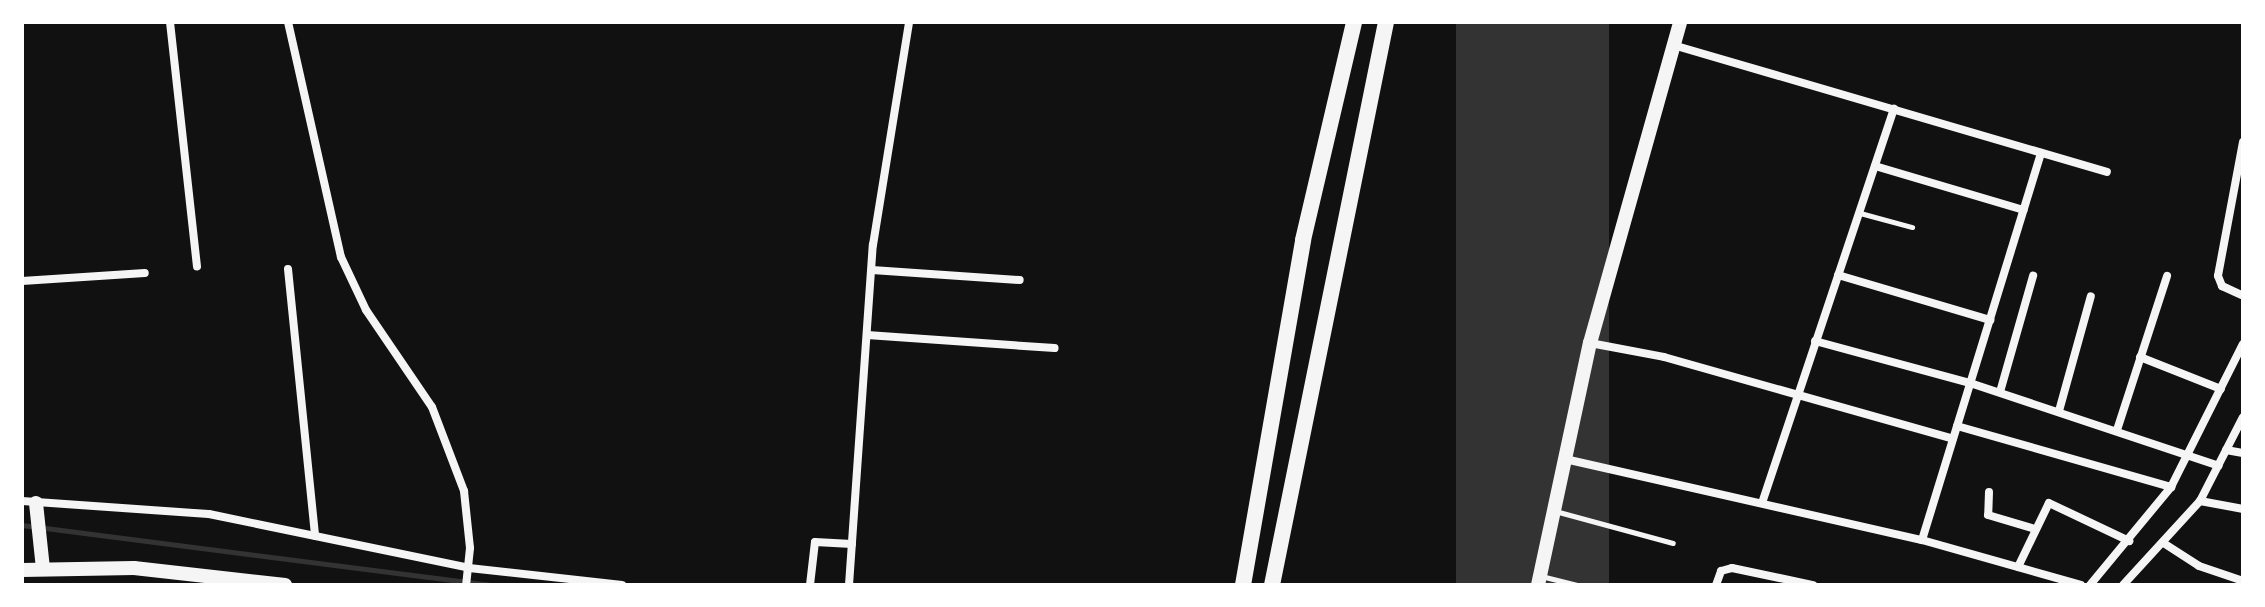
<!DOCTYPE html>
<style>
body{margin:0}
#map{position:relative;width:2265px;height:607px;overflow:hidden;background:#111;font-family:Georgia,serif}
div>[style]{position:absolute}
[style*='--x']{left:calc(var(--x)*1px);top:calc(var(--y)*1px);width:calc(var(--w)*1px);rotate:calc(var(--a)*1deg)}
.water>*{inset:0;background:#333;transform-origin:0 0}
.stream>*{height:5px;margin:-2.5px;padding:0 2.5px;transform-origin:2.5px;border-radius:2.5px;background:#333}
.service>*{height:5px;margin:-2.5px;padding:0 2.5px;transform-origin:2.5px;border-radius:2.5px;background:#f5f5f5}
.minor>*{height:8px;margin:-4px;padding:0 4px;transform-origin:4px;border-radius:4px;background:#f5f5f5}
.secondary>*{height:14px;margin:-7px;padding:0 7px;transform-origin:7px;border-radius:7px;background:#f5f5f5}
.primary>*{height:16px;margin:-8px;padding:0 8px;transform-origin:8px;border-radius:8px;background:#f5f5f5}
span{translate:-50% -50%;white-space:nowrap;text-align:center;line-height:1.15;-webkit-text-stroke:8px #fff;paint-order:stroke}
.frame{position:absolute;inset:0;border:24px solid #fff;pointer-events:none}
</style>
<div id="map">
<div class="water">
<i style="left:1456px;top:22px;width:153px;height:576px"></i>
</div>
<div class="stream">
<i style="--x:22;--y:525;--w:471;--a:7.3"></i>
</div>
<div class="service">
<i style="--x:1860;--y:213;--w:54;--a:15.1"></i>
<i style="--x:1555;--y:511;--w:122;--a:15.2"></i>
<i style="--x:1541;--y:576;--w:36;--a:14"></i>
</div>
<div class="minor">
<i style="--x:170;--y:22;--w:246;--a:83.7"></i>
<i style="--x:288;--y:22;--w:241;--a:77.3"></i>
<i style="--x:341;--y:257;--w:59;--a:64.7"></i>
<i style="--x:366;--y:310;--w:117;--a:55.8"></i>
<i style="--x:432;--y:407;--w:90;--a:69.1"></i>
<i style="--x:464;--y:491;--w:57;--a:84"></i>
<i style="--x:470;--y:548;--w:37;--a:96"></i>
<i style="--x:1673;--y:45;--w:452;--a:16.3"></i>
<i style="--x:2243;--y:142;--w:136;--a:100.6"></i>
<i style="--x:2218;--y:276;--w:11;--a:68"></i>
<i style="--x:2222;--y:286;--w:23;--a:25"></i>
<i style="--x:1875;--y:166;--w:155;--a:16.5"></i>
<i style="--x:288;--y:269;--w:268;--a:84.2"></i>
<i style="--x:872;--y:270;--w:148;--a:3.9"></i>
<i style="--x:1838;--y:275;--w:159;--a:16.5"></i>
<i style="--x:22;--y:281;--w:123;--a:-3.7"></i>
<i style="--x:867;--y:335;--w:188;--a:4"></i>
<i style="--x:1815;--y:341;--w:161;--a:15.2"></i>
<i style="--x:1970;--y:383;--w:262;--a:18.4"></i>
<i style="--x:1590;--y:343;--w:75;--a:10.7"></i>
<i style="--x:1664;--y:357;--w:300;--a:15.8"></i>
<i style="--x:2140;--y:357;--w:87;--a:21.6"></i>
<i style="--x:2000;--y:392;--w:121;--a:-74.1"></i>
<i style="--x:2059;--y:411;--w:119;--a:-74.5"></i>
<i style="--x:1957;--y:426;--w:223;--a:15.9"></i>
<i style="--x:2117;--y:430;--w:162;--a:-72"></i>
<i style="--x:2226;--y:450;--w:17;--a:10"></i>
<i style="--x:1565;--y:459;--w:366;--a:12.8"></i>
<i style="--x:1922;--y:540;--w:165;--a:15.8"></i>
<i style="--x:1989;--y:492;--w:23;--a:92"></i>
<i style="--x:1988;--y:515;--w:49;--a:16.6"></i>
<i style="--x:22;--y:501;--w:187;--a:4"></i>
<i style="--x:209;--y:514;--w:266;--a:11.7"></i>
<i style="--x:469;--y:568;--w:154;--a:6.3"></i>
<i style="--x:2200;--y:501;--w:44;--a:10.5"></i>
<i style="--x:1762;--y:503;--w:416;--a:-71.5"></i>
<i style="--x:1922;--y:540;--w:405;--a:-72.9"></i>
<i style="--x:2165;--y:544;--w:40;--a:32.9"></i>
<i style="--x:2199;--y:566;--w:46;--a:18.8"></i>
<i style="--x:2018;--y:567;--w:71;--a:-64.2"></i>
<i style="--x:2049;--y:503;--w:89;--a:25.4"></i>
<i style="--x:810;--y:585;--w:43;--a:-83.4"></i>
<i style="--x:815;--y:542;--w:37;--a:3"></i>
<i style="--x:849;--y:585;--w:341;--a:-86"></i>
<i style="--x:873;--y:245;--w:226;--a:-80.8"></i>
<i style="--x:1716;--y:585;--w:15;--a:-70"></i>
<i style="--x:1721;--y:571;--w:11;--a:-15"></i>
<i style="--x:1732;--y:568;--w:83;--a:11.9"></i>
<i style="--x:2090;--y:585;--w:127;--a:-50.4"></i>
<i style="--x:2171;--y:487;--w:160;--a:-63.3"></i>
<i style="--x:2123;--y:585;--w:114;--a:-47.5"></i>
<i style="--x:2200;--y:501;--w:94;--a:-62.9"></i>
</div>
<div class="secondary">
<i style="--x:36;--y:503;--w:66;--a:83.9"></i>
<i style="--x:22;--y:570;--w:112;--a:-1"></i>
<i style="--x:134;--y:568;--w:152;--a:6.4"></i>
<i style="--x:1538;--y:585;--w:248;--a:-77.9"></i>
<i style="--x:1590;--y:343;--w:333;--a:-74.3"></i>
</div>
<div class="primary">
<i style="--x:1243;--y:585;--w:350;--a:-80.1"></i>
<i style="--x:1303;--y:240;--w:224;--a:-76.8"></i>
<i style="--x:1272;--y:585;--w:574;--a:-78.55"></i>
</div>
<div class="frame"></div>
</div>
